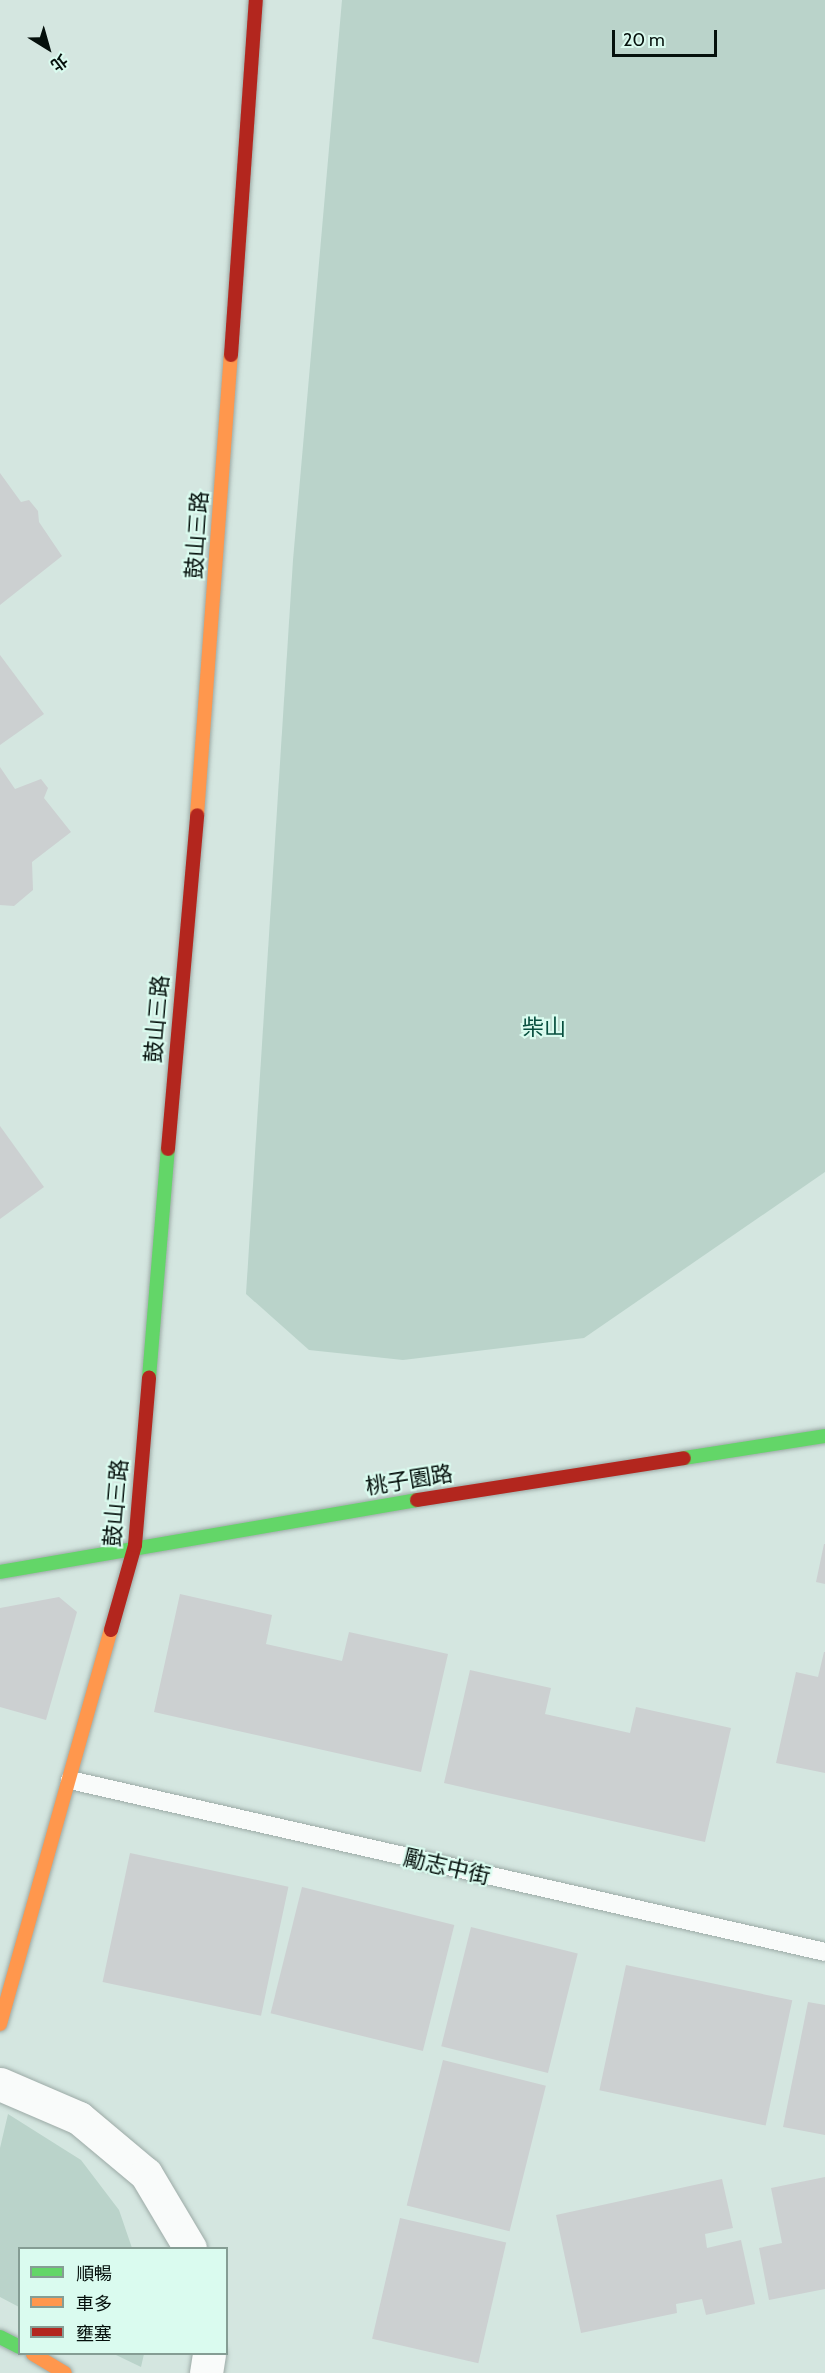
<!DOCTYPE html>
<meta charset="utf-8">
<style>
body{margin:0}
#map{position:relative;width:825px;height:2373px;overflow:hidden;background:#d4e6e0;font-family:Cabin,"Noto Sans TC",sans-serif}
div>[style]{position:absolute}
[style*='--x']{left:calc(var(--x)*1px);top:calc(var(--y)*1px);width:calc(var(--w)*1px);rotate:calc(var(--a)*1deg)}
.green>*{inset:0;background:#bad3ca}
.building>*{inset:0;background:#ccd0d1;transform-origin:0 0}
.roads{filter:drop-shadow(0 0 2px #9caaa6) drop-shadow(0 0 2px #9caaa6)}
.lane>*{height:18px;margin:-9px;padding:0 9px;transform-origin:9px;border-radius:9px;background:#f9fbfa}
.street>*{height:33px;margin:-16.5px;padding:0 16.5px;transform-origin:16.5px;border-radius:16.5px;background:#f9fbfa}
.fast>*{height:14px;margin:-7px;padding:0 7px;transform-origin:7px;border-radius:7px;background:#63d668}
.slow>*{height:14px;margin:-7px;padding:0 7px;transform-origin:7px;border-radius:7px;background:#ff974d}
.jam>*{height:14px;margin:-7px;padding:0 7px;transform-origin:7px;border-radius:7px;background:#b3261e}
span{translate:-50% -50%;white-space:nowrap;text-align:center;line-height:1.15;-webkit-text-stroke:4.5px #dafbef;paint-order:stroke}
.street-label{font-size:22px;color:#05100c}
.park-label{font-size:22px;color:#074e3e}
.legend{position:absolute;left:18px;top:2247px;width:210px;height:108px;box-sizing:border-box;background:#dafbef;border:2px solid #859d94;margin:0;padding:8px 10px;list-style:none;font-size:18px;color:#05100c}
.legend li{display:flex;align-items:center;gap:12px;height:30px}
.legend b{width:30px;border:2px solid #859d94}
.north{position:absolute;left:18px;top:18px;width:60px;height:60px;-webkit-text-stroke:4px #dafbef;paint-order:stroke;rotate:143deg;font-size:16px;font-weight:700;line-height:24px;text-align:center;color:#05100c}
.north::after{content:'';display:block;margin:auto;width:21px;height:27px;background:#05100c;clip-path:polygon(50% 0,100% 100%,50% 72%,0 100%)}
.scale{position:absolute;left:612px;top:30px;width:105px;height:27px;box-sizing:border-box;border:3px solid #05100c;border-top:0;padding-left:8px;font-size:18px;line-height:21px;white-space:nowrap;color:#05100c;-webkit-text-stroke:4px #dafbef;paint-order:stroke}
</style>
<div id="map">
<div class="green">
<i style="clip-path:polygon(342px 0,825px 0,825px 1172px,584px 1338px,403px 1360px,309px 1350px,246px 1294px,293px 560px)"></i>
<i style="clip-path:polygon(8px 2114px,81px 2160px,119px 2210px,132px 2248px,20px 2248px,19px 2307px,0 2297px,0 2148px)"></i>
<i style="clip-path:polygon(114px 2354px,144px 2354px,141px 2367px)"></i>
</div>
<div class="building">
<i style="clip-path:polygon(0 473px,21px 502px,29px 500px,38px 511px,39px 522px,62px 556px,0 605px)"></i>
<i style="clip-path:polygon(0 655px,44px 714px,0 745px)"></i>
<i style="clip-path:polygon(0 767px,15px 789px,41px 779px,48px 788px,44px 798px,71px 832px,32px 862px,33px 890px,14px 906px,0 905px)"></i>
<i style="clip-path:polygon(0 1126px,44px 1187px,0 1219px)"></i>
<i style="clip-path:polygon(824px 1544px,825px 1544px,825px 1584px,816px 1582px)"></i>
<i style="clip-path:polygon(180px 1594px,272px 1615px,266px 1644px,342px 1661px,349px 1632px,448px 1654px,421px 1772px,154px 1712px)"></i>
<i style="clip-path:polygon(59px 1597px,77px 1612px,46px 1720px,0 1707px,0 1608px)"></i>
<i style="clip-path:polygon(824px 1652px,825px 1652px,825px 1773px,776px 1763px,796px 1672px,818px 1677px)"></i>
<i style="clip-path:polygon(470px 1670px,551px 1688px,545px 1714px,630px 1733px,636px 1707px,731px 1728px,705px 1842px,444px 1783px)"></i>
<i style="left:130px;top:1853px;width:162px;height:132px;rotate:12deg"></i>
<i style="left:302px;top:1887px;width:157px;height:130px;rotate:14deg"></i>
<i style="left:471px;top:1927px;width:110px;height:123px;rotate:14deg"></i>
<i style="left:626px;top:1965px;width:170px;height:128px;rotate:12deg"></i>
<i style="clip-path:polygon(808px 2002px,825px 2005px,825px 2135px,783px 2127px)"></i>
<i style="left:443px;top:2060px;width:106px;height:150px;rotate:14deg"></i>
<i style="clip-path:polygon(825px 2177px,825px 2289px,769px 2300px,759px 2248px,782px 2243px,771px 2188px)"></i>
<i style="clip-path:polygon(722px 2179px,733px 2228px,705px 2234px,707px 2248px,741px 2240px,755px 2304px,706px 2315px,702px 2299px,676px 2304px,677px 2313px,581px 2333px,556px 2215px)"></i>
<i style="left:400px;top:2218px;width:109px;height:124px;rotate:13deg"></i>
</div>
<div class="roads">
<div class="lane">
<i style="--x:70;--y:1780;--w:774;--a:12.83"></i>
</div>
<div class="street">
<i style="--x:0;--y:2084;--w:86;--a:23.3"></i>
<i style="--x:79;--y:2118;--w:87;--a:39.9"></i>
<i style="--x:146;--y:2174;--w:86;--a:59.3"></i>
<i style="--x:206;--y:2373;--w:19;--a:-81"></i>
</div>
<div class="fast">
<i style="--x:149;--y:1378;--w:230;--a:-85.3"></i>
<i style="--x:684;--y:1458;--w:143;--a:-8.9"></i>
<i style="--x:0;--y:1572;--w:423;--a:-9.8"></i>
<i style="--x:0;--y:2337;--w:22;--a:27"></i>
</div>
<div class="slow">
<i style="--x:197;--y:815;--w:461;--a:-85.8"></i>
<i style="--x:0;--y:2024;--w:409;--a:-74.3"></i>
<i style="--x:33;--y:2354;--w:37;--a:31"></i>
</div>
<div class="jam">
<i style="--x:231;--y:355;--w:356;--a:-86"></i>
<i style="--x:168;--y:1149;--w:335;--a:-85"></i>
<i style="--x:417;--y:1500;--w:270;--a:-8.9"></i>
<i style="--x:111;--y:1630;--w:88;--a:-74.2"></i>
<i style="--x:135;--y:1545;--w:168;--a:-85.2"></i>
</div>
</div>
<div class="street-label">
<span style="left:197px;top:535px;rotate:-86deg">鼓山三路</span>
<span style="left:157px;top:1019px;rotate:-85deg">鼓山三路</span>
<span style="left:409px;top:1480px;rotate:-9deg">桃子園路</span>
<span style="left:116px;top:1503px;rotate:-85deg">鼓山三路</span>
<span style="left:447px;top:1867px;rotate:13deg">勵志中街</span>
</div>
<div class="park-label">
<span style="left:544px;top:1028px">柴山</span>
</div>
<ul class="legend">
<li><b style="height:8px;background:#63d668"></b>順暢</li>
<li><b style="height:8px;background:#ff974d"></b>車多</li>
<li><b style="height:8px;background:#b3261e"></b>壅塞</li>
</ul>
<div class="north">北</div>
<div class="scale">20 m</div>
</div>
